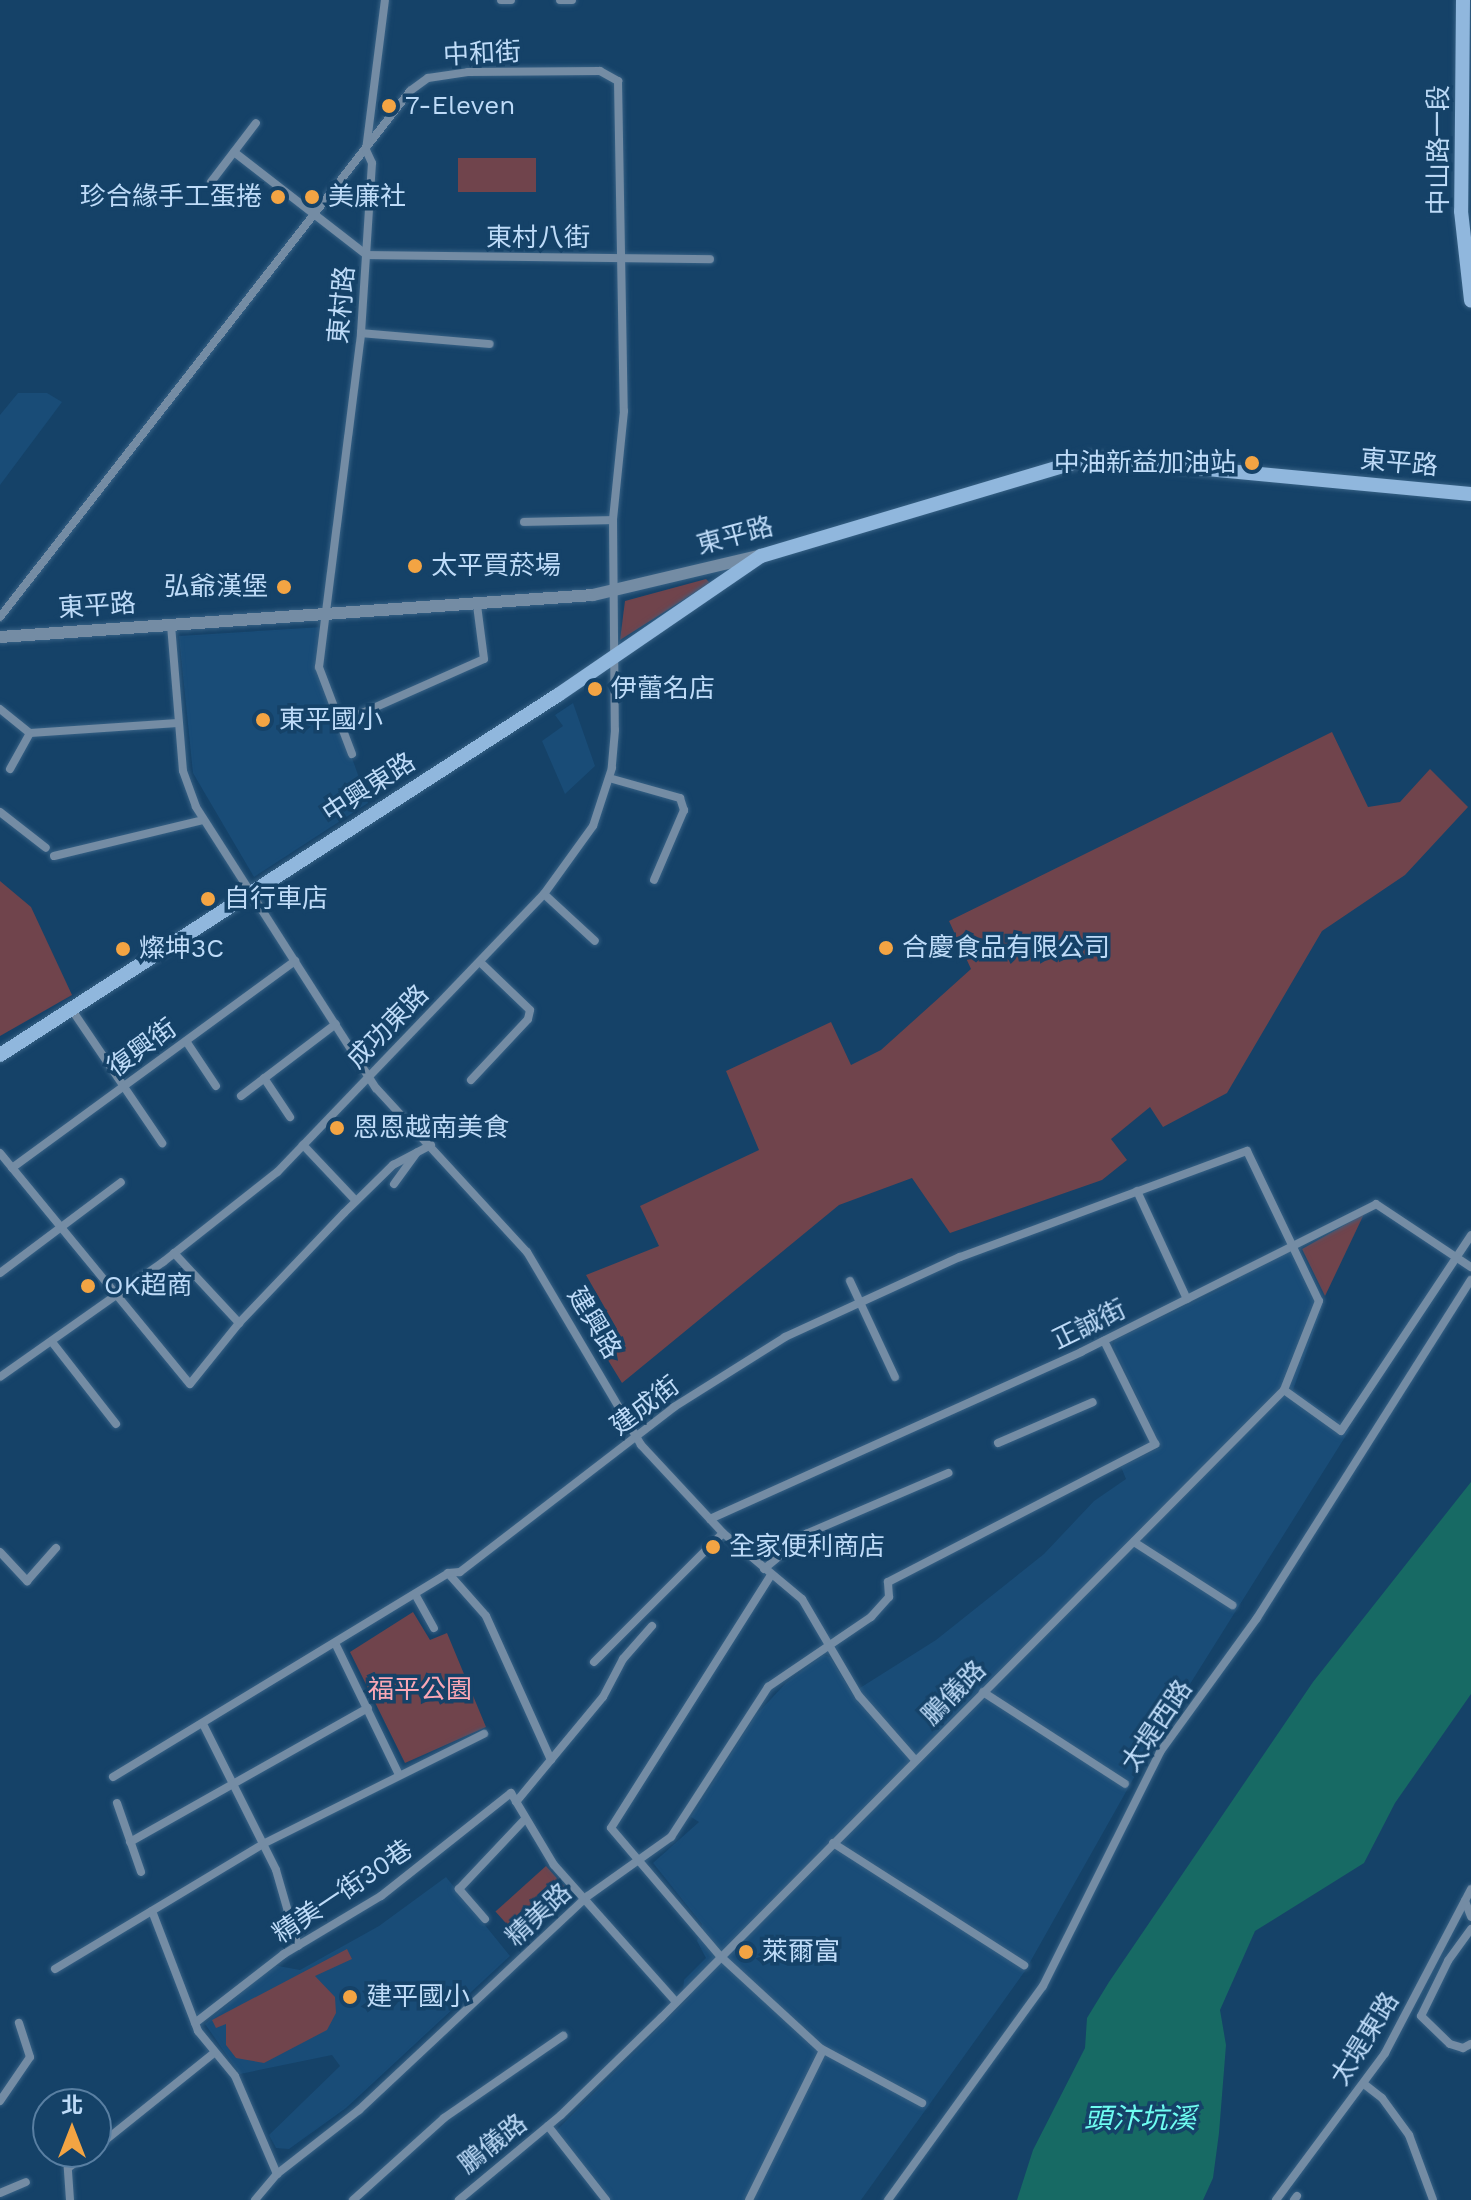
<!DOCTYPE html>
<meta charset="utf-8">
<style>
body{margin:0}
#map{position:relative;width:1471px;height:2200px;overflow:hidden;background:#154268;font-family:"Work Sans","Noto Sans TC",sans-serif}
div>[style]{position:absolute}
[style*='--x']{left:calc(var(--x)*1px);top:calc(var(--y)*1px);width:calc(var(--w)*1px);rotate:calc(var(--a)*1deg)}
.built>*{inset:0;background:#194c77}
.green>*{inset:0;background:#70444c;transform-origin:0 0}
.water>*{inset:0;background:#176a64}
.roads{filter:drop-shadow(0 0 2px #376185) drop-shadow(0 0 2px #376185)}
.minor>*{height:8px;margin:-4px;padding:0 4px;transform-origin:4px;border-radius:4px;background:#748ca4}
.tertiary>*{height:12px;margin:-6px;padding:0 6px;transform-origin:6px;border-radius:6px;background:#748ca4}
.secondary>*{height:14px;margin:-7px;padding:0 7px;transform-origin:7px;border-radius:7px;background:#90b7dd}
.dots>*{width:22px;height:22px;translate:-50% -50%;box-sizing:border-box;border:4px solid #154268;border-radius:50%}
span{translate:-50% -50%;white-space:nowrap;text-align:center;line-height:1.15;-webkit-text-stroke:7px #154268;paint-order:stroke}
.street-label{font-size:26px;color:#bedbf8}
.poi-label{font-size:26px;color:#bedbf8}
.left{translate:0 -50%;text-align:left}
.right{translate:-100% -50%;text-align:right}
.park-label{font-size:26px;color:#faa7b5}
.water-label{font-size:28px;color:#6efdf1;font-style:italic}
.north{position:absolute;left:32px;top:2088px;width:80px;height:80px;box-sizing:border-box;background:#154268;border:2px solid #597fa2;border-radius:50%;rotate:0deg;font-size:22px;font-weight:700;line-height:32px;text-align:center;color:#bedbf8}
.north::after{content:'';display:block;margin:auto;width:28px;height:36px;background:#f3a443;clip-path:polygon(50% 0,100% 100%,50% 72%,0 100%)}
</style>
<div id="map">
<div class="built">
<i style="clip-path:polygon(18px 393px,47px 393px,62px 402px,0 485px,0 415px)"></i>
<i style="clip-path:polygon(323px 627px,320px 668px,368px 803px,254px 877px,193px 773px,179px 636px)"></i>
<i style="clip-path:polygon(573px 703px,595px 766px,565px 794px,542px 741px,563px 726px,555px 715px)"></i>
<i style="clip-path:polygon(1291px 1246px,1323px 1305px,1293px 1390px,1350px 1429px,1158px 1735px,1025px 1971px,861px 2200px,602px 2200px,551px 2136px,691px 1995px,683px 1991px,684px 1980px,706px 1958px,697px 1941px,702px 1924px,653px 1863px,699px 1822px,691px 1817px,755px 1716px,786px 1683px,823px 1655px,830px 1657px,852px 1693px,936px 1640px,1044px 1554px,1094px 1501px,1126px 1479px,1121px 1467px,1161px 1447px,1113px 1346px,1115px 1340px,1239px 1280px,1237px 1275px)"></i>
<i style="clip-path:polygon(446px 1877px,510px 1956px,346px 2108px,289px 2149px,276px 2148px,269px 2135px,340px 2066px,332px 2055px,240px 2074px,205px 2024px,273px 1965px,300px 1970px,379px 1926px)"></i>
</div>
<div class="green">
<i style="left:458px;top:158px;width:78px;height:34px"></i>
<i style="clip-path:polygon(706px 579px,710px 583px,620px 640px,625px 601px)"></i>
<i style="clip-path:polygon(1332px 732px,1368px 807px,1400px 802px,1430px 769px,1468px 807px,1405px 875px,1322px 931px,1227px 1093px,1163px 1127px,1150px 1107px,1111px 1139px,1127px 1160px,1102px 1180px,950px 1233px,912px 1178px,839px 1205px,622px 1383px,600px 1347px,617px 1329px,586px 1275px,659px 1246px,640px 1206px,759px 1150px,726px 1071px,831px 1022px,851px 1065px,881px 1050px,971px 969px,949px 921px)"></i>
<i style="clip-path:polygon(0 881px,31px 907px,72px 995px,0 1036px)"></i>
<i style="clip-path:polygon(1364px 1214px,1325px 1296px,1302px 1249px)"></i>
<i style="clip-path:polygon(413px 1612px,430px 1640px,447px 1633px,486px 1727px,405px 1763px,350px 1652px)"></i>
<i style="left:546px;top:1866px;width:40px;height:68px;rotate:48deg"></i>
<i style="clip-path:polygon(347px 1949px,352px 1959px,315px 1976px,335px 1997px,336px 2013px,327px 2030px,264px 2063px,236px 2058px,226px 2045px,226px 2024px,216px 2028px,212px 2020px)"></i>
</div>
<div class="water">
<i style="clip-path:polygon(1471px 1482px,1471px 1694px,1395px 1803px,1364px 1863px,1255px 1931px,1220px 2010px,1226px 2045px,1219px 2133px,1213px 2178px,1203px 2200px,1017px 2200px,1033px 2150px,1085px 2048px,1087px 2018px,1109px 1982px,1313px 1682px)"></i>
</div>
<div class="roads">
<div class="minor">
<i style="--x:501;--y:0;--w:10;--a:0"></i>
<i style="--x:560;--y:0;--w:12;--a:0"></i>
<i style="--x:234;--y:152;--w:168;--a:37.8"></i>
<i style="--x:367;--y:255;--w:343;--a:0.7"></i>
<i style="--x:211;--y:182;--w:74;--a:-52.7"></i>
<i style="--x:361;--y:333;--w:129;--a:4.9"></i>
<i style="--x:524;--y:522;--w:89;--a:-1.3"></i>
<i style="--x:0;--y:617;--w:667;--a:-52.06"></i>
<i style="--x:410;--y:91;--w:22;--a:-36"></i>
<i style="--x:428;--y:78;--w:40;--a:-8.5"></i>
<i style="--x:468;--y:72;--w:132;--a:-0.4"></i>
<i style="--x:600;--y:71;--w:21;--a:29"></i>
<i style="--x:618;--y:81;--w:330;--a:89"></i>
<i style="--x:624;--y:411;--w:110;--a:95.8"></i>
<i style="--x:613;--y:520;--w:210;--a:89.5"></i>
<i style="--x:615;--y:730;--w:38;--a:95"></i>
<i style="--x:612;--y:768;--w:61;--a:108.1"></i>
<i style="--x:593;--y:826;--w:84;--a:125.8"></i>
<i style="--x:544;--y:894;--w:385;--a:133.8"></i>
<i style="--x:277;--y:1172;--w:145;--a:141.7"></i>
<i style="--x:163;--y:1262;--w:199;--a:144.8"></i>
<i style="--x:171;--y:625;--w:146;--a:85.3"></i>
<i style="--x:183;--y:771;--w:38;--a:70"></i>
<i style="--x:196;--y:807;--w:334;--a:57.4"></i>
<i style="--x:376;--y:1088;--w:223;--a:47.4"></i>
<i style="--x:527;--y:1252;--w:224;--a:59.4"></i>
<i style="--x:641;--y:1445;--w:120;--a:47"></i>
<i style="--x:723;--y:1533;--w:103;--a:39.9"></i>
<i style="--x:802;--y:1599;--w:113;--a:59.6"></i>
<i style="--x:859;--y:1696;--w:85;--a:48.8"></i>
<i style="--x:0;--y:709;--w:38;--a:39"></i>
<i style="--x:30;--y:733;--w:148;--a:-3.9"></i>
<i style="--x:342;--y:722;--w:155;--a:-23.9"></i>
<i style="--x:484;--y:659;--w:54;--a:-97.4"></i>
<i style="--x:352;--y:754;--w:93;--a:-110.8"></i>
<i style="--x:319;--y:667;--w:337;--a:-82.8"></i>
<i style="--x:361;--y:333;--w:170;--a:-86.3"></i>
<i style="--x:372;--y:163;--w:14;--a:-115"></i>
<i style="--x:366;--y:150;--w:151;--a:-82.8"></i>
<i style="--x:10;--y:769;--w:41;--a:-60.9"></i>
<i style="--x:609;--y:778;--w:74;--a:15.7"></i>
<i style="--x:680;--y:798;--w:13;--a:72"></i>
<i style="--x:684;--y:810;--w:76;--a:113.2"></i>
<i style="--x:0;--y:812;--w:58;--a:38"></i>
<i style="--x:54;--y:856;--w:153;--a:-13.6"></i>
<i style="--x:544;--y:894;--w:69;--a:42.7"></i>
<i style="--x:72;--y:1010;--w:161;--a:55.9"></i>
<i style="--x:186;--y:1041;--w:54;--a:56.3"></i>
<i style="--x:264;--y:1078;--w:47;--a:56.3"></i>
<i style="--x:471;--y:1080;--w:83;--a:-46.9"></i>
<i style="--x:528;--y:1019;--w:9;--a:-77"></i>
<i style="--x:530;--y:1010;--w:69;--a:-136.2"></i>
<i style="--x:241;--y:1096;--w:119;--a:-37.2"></i>
<i style="--x:303;--y:1145;--w:77;--a:46.6"></i>
<i style="--x:0;--y:1153;--w:299;--a:50.6"></i>
<i style="--x:190;--y:1384;--w:78;--a:-51.2"></i>
<i style="--x:239;--y:1323;--w:152;--a:-46.3"></i>
<i style="--x:344;--y:1213;--w:69;--a:-44.4"></i>
<i style="--x:393;--y:1165;--w:43;--a:-27.8"></i>
<i style="--x:12;--y:1168;--w:351;--a:-36.2"></i>
<i style="--x:394;--y:1184;--w:39;--a:-54"></i>
<i style="--x:1137;--y:1191;--w:119;--a:65.2"></i>
<i style="--x:174;--y:1253;--w:96;--a:47.1"></i>
<i style="--x:0;--y:1273;--w:151;--a:-36.9"></i>
<i style="--x:850;--y:1281;--w:106;--a:64.9"></i>
<i style="--x:52;--y:1342;--w:104;--a:52"></i>
<i style="--x:1284;--y:1390;--w:70;--a:35.7"></i>
<i style="--x:1341;--y:1431;--w:235;--a:-56.4"></i>
<i style="--x:998;--y:1443;--w:103;--a:-23.3"></i>
<i style="--x:710;--y:1519;--w:407;--a:-24.2"></i>
<i style="--x:1081;--y:1352;--w:330;--a:-26.6"></i>
<i style="--x:1376;--y:1204;--w:114;--a:33.6"></i>
<i style="--x:1134;--y:1542;--w:117;--a:32.7"></i>
<i style="--x:0;--y:1552;--w:40;--a:47"></i>
<i style="--x:27;--y:1581;--w:44;--a:-48.7"></i>
<i style="--x:764;--y:1569;--w:55;--a:-39.8"></i>
<i style="--x:806;--y:1534;--w:155;--a:-23.2"></i>
<i style="--x:448;--y:1573;--w:57;--a:48.5"></i>
<i style="--x:486;--y:1616;--w:158;--a:65.7"></i>
<i style="--x:771;--y:1575;--w:299;--a:122.3"></i>
<i style="--x:611;--y:1828;--w:168;--a:49.6"></i>
<i style="--x:720;--y:1956;--w:136;--a:42.6"></i>
<i style="--x:820;--y:2048;--w:116;--a:28.3"></i>
<i style="--x:415;--y:1594;--w:39;--a:61"></i>
<i style="--x:336;--y:1645;--w:144;--a:64.1"></i>
<i style="--x:594;--y:1662;--w:182;--a:-45"></i>
<i style="--x:983;--y:1692;--w:169;--a:32.9"></i>
<i style="--x:203;--y:1724;--w:163;--a:63.4"></i>
<i style="--x:276;--y:1870;--w:79;--a:73.9"></i>
<i style="--x:113;--y:1777;--w:392;--a:-31.3"></i>
<i style="--x:448;--y:1573;--w:12;--a:-5"></i>
<i style="--x:460;--y:1572;--w:270;--a:-37.6"></i>
<i style="--x:674;--y:1407;--w:131;--a:-32.2"></i>
<i style="--x:785;--y:1337;--w:192;--a:-24.6"></i>
<i style="--x:960;--y:1257;--w:306;--a:-20.3"></i>
<i style="--x:1247;--y:1151;--w:166;--a:64.4"></i>
<i style="--x:1319;--y:1301;--w:96;--a:111.5"></i>
<i style="--x:1284;--y:1390;--w:885;--a:134.77"></i>
<i style="--x:661;--y:2018;--w:139;--a:135.9"></i>
<i style="--x:561;--y:2115;--w:133;--a:140.2"></i>
<i style="--x:516;--y:1802;--w:136;--a:-50.4"></i>
<i style="--x:603;--y:1697;--w:43;--a:-62.2"></i>
<i style="--x:623;--y:1659;--w:44;--a:-48.7"></i>
<i style="--x:117;--y:1803;--w:73;--a:70.8"></i>
<i style="--x:130;--y:1842;--w:273;--a:-29.4"></i>
<i style="--x:833;--y:1843;--w:227;--a:32.6"></i>
<i style="--x:1465;--y:1901;--w:17;--a:69"></i>
<i style="--x:152;--y:1911;--w:129;--a:69"></i>
<i style="--x:198;--y:2031;--w:58;--a:50.6"></i>
<i style="--x:235;--y:2076;--w:107;--a:66.8"></i>
<i style="--x:485;--y:1919;--w:40;--a:-131"></i>
<i style="--x:459;--y:1889;--w:96;--a:-46.7"></i>
<i style="--x:1471;--y:1929;--w:39;--a:126"></i>
<i style="--x:1448;--y:1961;--w:61;--a:116.1"></i>
<i style="--x:1421;--y:2016;--w:40;--a:44"></i>
<i style="--x:1450;--y:2044;--w:14;--a:17"></i>
<i style="--x:1463;--y:2048;--w:9;--a:-27"></i>
<i style="--x:55;--y:1969;--w:243;--a:-31"></i>
<i style="--x:263;--y:1844;--w:247;--a:-26.5"></i>
<i style="--x:195;--y:2023;--w:113;--a:-37.8"></i>
<i style="--x:284;--y:1954;--w:113;--a:-30.9"></i>
<i style="--x:381;--y:1896;--w:166;--a:-38.4"></i>
<i style="--x:511;--y:1793;--w:84;--a:59.2"></i>
<i style="--x:554;--y:1865;--w:182;--a:48.3"></i>
<i style="--x:1364;--y:2084;--w:23;--a:38"></i>
<i style="--x:1382;--y:2098;--w:46;--a:53.9"></i>
<i style="--x:1409;--y:2135;--w:69;--a:69.7"></i>
<i style="--x:0;--y:2101;--w:53;--a:-55.7"></i>
<i style="--x:30;--y:2057;--w:36;--a:-108"></i>
<i style="--x:58;--y:2101;--w:5;--a:37"></i>
<i style="--x:548;--y:2126;--w:94;--a:51.9"></i>
<i style="--x:102;--y:2143;--w:145;--a:-38.8"></i>
<i style="--x:0;--y:2193;--w:28;--a:-23"></i>
<i style="--x:70;--y:2200;--w:32;--a:-94"></i>
<i style="--x:68;--y:2168;--w:26;--a:-37"></i>
<i style="--x:255;--y:2200;--w:34;--a:-50"></i>
<i style="--x:277;--y:2174;--w:104;--a:-38"></i>
<i style="--x:359;--y:2110;--w:313;--a:-43.1"></i>
<i style="--x:588;--y:1896;--w:102;--a:-35.4"></i>
<i style="--x:671;--y:1837;--w:179;--a:-57.1"></i>
<i style="--x:768;--y:1687;--w:125;--a:-34.2"></i>
<i style="--x:871;--y:1617;--w:27;--a:-48"></i>
<i style="--x:889;--y:1597;--w:15;--a:-94"></i>
<i style="--x:888;--y:1582;--w:301;--a:-27.3"></i>
<i style="--x:1155;--y:1444;--w:115;--a:-116.3"></i>
<i style="--x:353;--y:2200;--w:122;--a:-42"></i>
<i style="--x:444;--y:2118;--w:145;--a:-34.6"></i>
<i style="--x:749;--y:2200;--w:167;--a:-63.7"></i>
<i style="--x:888;--y:2200;--w:264;--a:-54.1"></i>
<i style="--x:1043;--y:1986;--w:262;--a:-63.4"></i>
<i style="--x:1160;--y:1752;--w:165;--a:-54.1"></i>
<i style="--x:1257;--y:1618;--w:400;--a:-57.7"></i>
<i style="--x:1276;--y:2200;--w:183;--a:-53.4"></i>
<i style="--x:1385;--y:2053;--w:185;--a:-62.3"></i>
<i style="--x:1294;--y:2200;--w:5;--a:-53"></i>
</div>
<div class="tertiary">
<i style="--x:0;--y:637;--w:594;--a:-4.05"></i>
<i style="--x:593;--y:595;--w:170;--a:-13.3"></i>
</div>
<div class="secondary">
<i style="--x:1463;--y:0;--w:211;--a:90.5"></i>
<i style="--x:1461;--y:211;--w:90;--a:83.6"></i>
<i style="--x:0;--y:1055;--w:664;--a:-32.83"></i>
<i style="--x:558;--y:695;--w:246;--a:-34.4"></i>
<i style="--x:761;--y:556;--w:343;--a:-16.6"></i>
<i style="--x:1090;--y:458;--w:383;--a:5.4"></i>
</div>
</div>
<div class="dots">
<i style="left:389px;top:106px;background:#f3a443"></i>
<i style="left:278px;top:197px;background:#f3a443"></i>
<i style="left:312px;top:197px;background:#f3a443"></i>
<i style="left:1252px;top:463px;background:#f3a443"></i>
<i style="left:415px;top:566px;background:#f3a443"></i>
<i style="left:284px;top:587px;background:#f3a443"></i>
<i style="left:595px;top:689px;background:#f3a443"></i>
<i style="left:263px;top:720px;background:#f3a443"></i>
<i style="left:208px;top:899px;background:#f3a443"></i>
<i style="left:886px;top:948px;background:#f3a443"></i>
<i style="left:123px;top:949px;background:#f3a443"></i>
<i style="left:337px;top:1128px;background:#f3a443"></i>
<i style="left:88px;top:1286px;background:#f3a443"></i>
<i style="left:713px;top:1547px;background:#f3a443"></i>
<i style="left:746px;top:1952px;background:#f3a443"></i>
<i style="left:350px;top:1997px;background:#f3a443"></i>
</div>
<div class="street-label">
<span style="left:482px;top:54px;rotate:-3deg">中和街</span>
<span style="left:1439px;top:150px;rotate:-90deg">中山路一段</span>
<span style="left:538px;top:238px">東村八街</span>
<span style="left:342px;top:305px;rotate:-85deg">東村路</span>
<span style="left:1399px;top:463px;rotate:5deg">東平路</span>
<span style="left:735px;top:536px;rotate:-15deg">東平路</span>
<span style="left:97px;top:606px;rotate:-4deg">東平路</span>
<span style="left:369px;top:788px;rotate:-33deg">中興東路</span>
<span style="left:388px;top:1027px;rotate:-46deg">成功東路</span>
<span style="left:142px;top:1048px;rotate:-36deg">復興街</span>
<span style="left:594px;top:1323px;rotate:59deg">建興路</span>
<span style="left:1089px;top:1325px;rotate:-26deg">正誠街</span>
<span style="left:645px;top:1406px;rotate:-37deg">建成街</span>
<span style="left:954px;top:1693px;rotate:-45deg">鵬儀路</span>
<span style="left:1157px;top:1726px;rotate:-56deg">太堤西路</span>
<span style="left:343px;top:1892px;rotate:-34deg">精美一街30巷</span>
<span style="left:539px;top:1915px;rotate:-43deg">精美路</span>
<span style="left:1365px;top:2039px;rotate:-58deg">太堤東路</span>
<span style="left:493px;top:2144px;rotate:-38deg">鵬儀路</span>
</div>
<div class="poi-label">
<span class="left" style="left:405px;top:106px">7-Eleven</span>
<span class="right" style="left:262px;top:197px">珍合緣手工蛋捲</span>
<span class="left" style="left:328px;top:197px">美廉社</span>
<span class="right" style="left:1236px;top:463px">中油新益加油站</span>
<span class="left" style="left:431px;top:566px">太平買菸場</span>
<span class="right" style="left:268px;top:587px">弘爺漢堡</span>
<span class="left" style="left:611px;top:689px">伊蕾名店</span>
<span class="left" style="left:279px;top:720px">東平國小</span>
<span class="left" style="left:224px;top:899px">自行車店</span>
<span class="left" style="left:902px;top:948px">合慶食品有限公司</span>
<span class="left" style="left:139px;top:949px">燦坤3C</span>
<span class="left" style="left:353px;top:1128px">恩恩越南美食</span>
<span class="left" style="left:104px;top:1286px">OK超商</span>
<span class="left" style="left:729px;top:1547px">全家便利商店</span>
<span class="left" style="left:762px;top:1952px">萊爾富</span>
<span class="left" style="left:366px;top:1997px">建平國小</span>
</div>
<div class="park-label">
<span style="left:420px;top:1690px">福平公園</span>
</div>
<div class="water-label">
<span style="left:1140px;top:2119px">頭汴坑溪</span>
</div>
<div class="north">北</div>
</div>
